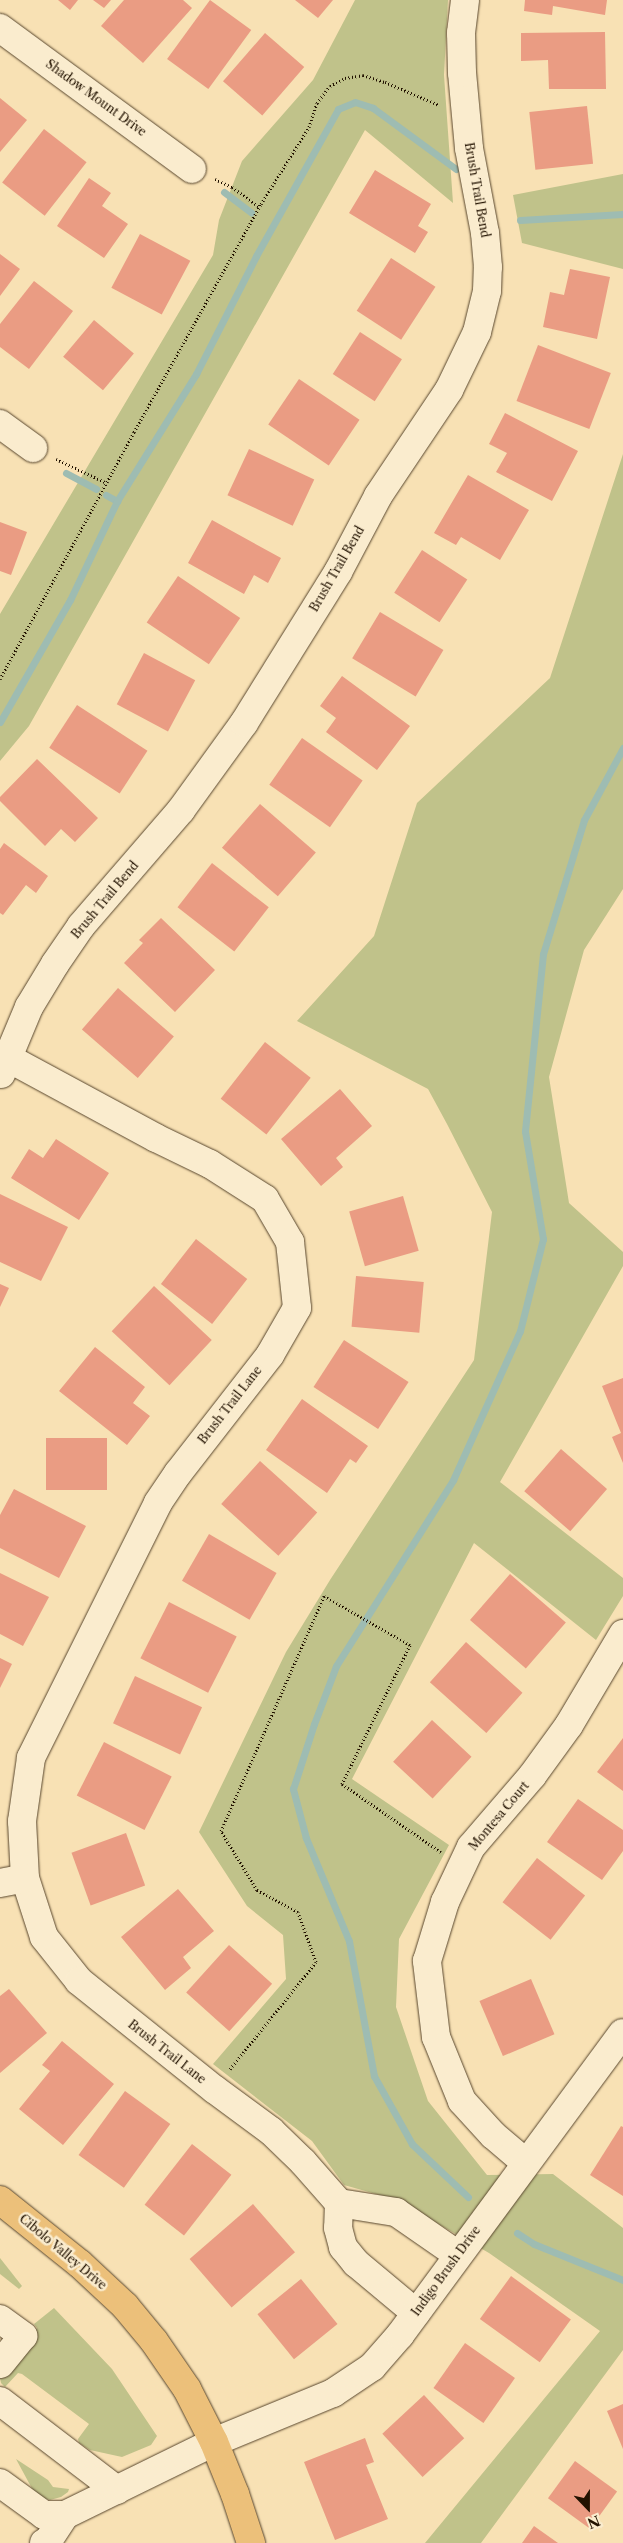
<!DOCTYPE html>
<style>
body{margin:0}
#map{position:relative;width:623px;height:2543px;overflow:hidden;background:#f8e1b4;font-family:"Libre Caslon Text",serif}
div>[style]{position:absolute}
[style*='--x']{left:calc(var(--x)*1px);top:calc(var(--y)*1px);width:calc(var(--w)*1px);rotate:calc(var(--a)*1deg)}
.green>*{inset:0;background:#c0c28a}
.stream>*{height:7px;margin:-3.5px;padding:0 3.5px;transform-origin:3.5px;border-radius:3.5px;background:#9ebcb2}
.building>*{inset:0;background:#ea9c83;transform-origin:0 0}
.path>*{height:3px;margin-top:-1.5px;transform-origin:0;background:repeating-linear-gradient(90deg,#221200 0 1px,transparent 0 3.5px)}
.roads{filter:drop-shadow(0 0 1px #58462d) drop-shadow(0 0 1px #58462d)}
.minor>*{height:28px;margin:-14px;padding:0 14px;transform-origin:14px;border-radius:14px;background:#faecce}
.major>*{height:28px;margin:-14px;padding:0 14px;transform-origin:14px;border-radius:14px;background:#ecc07a}
span{translate:-50% -50%;white-space:nowrap;text-align:center;line-height:1.15;-webkit-text-stroke:5px #faecce;paint-order:stroke}
.street-label{font-size:12px;color:#221200}
.north{position:absolute;left:563px;top:2483px;width:50px;height:50px;-webkit-text-stroke:4px #faecce;paint-order:stroke;rotate:158deg;font-size:14px;font-weight:700;line-height:20px;text-align:center;color:#221200}
.north::after{content:'';display:block;margin:auto;width:18px;height:22px;background:#221200;clip-path:polygon(50% 0,100% 100%,50% 72%,0 100%)}
</style>
<div id="map">
<div class="green">
<i style="clip-path:polygon(355px 0,448px 0,444px 75px,453px 203px,365px 130px,29px 726px,0 761px,0 614px,213px 255px,219px 220px,242px 161px,313px 80px)"></i>
<i style="clip-path:polygon(623px 174px,623px 269px,522px 243px,513px 195px)"></i>
<i style="clip-path:polygon(623px 454px,623px 889px,584px 950px,549px 1077px,569px 1203px,623px 1252px,623px 1266px,500px 1482px,623px 1578px,623px 1596px,596px 1640px,474px 1543px,352px 1779px,449px 1845px,399px 1939px,396px 2007px,428px 2101px,487px 2175px,553px 2174px,623px 2228px,623px 2350px,481px 2543px,425px 2543px,600px 2331px,489px 2253px,414px 2210px,383px 2196px,344px 2185px,312px 2141px,213px 2064px,286px 1979px,283px 1935px,247px 1906px,199px 1832px,286px 1652px,330px 1580px,474px 1360px,492px 1212px,447px 1124px,428px 1089px,297px 1021px,374px 936px,417px 803px,550px 678px)"></i>
<i style="clip-path:polygon(0 2258px,22px 2286px,19px 2289px,0 2274px)"></i>
<i style="clip-path:polygon(54px 2308px,112px 2369px,157px 2436px,151px 2445px,122px 2457px,90px 2450px,79px 2443px,78px 2439px,89px 2424px,22px 2374px,18px 2373px,5px 2387px,1px 2383px,0 2378px,37px 2328px,34px 2324px)"></i>
<i style="clip-path:polygon(16px 2459px,48px 2480px,53px 2487px,69px 2489px,68px 2492px,61px 2497px,50px 2500px,36px 2496px)"></i>
</div>
<div class="stream">
<i style="--x:224;--y:192;--w:34;--a:37"></i>
<i style="--x:520;--y:220;--w:103;--a:-3.3"></i>
<i style="--x:66;--y:473;--w:34;--a:28"></i>
<i style="--x:106;--y:495;--w:13;--a:29"></i>
<i style="--x:0;--y:722;--w:141;--a:-60.2"></i>
<i style="--x:70;--y:600;--w:110;--a:-64.6"></i>
<i style="--x:117;--y:501;--w:150;--a:-58.1"></i>
<i style="--x:196;--y:374;--w:132;--a:-63"></i>
<i style="--x:256;--y:256;--w:168;--a:-60.8"></i>
<i style="--x:338;--y:109;--w:18;--a:-22"></i>
<i style="--x:355;--y:102;--w:19;--a:18"></i>
<i style="--x:373;--y:108;--w:103;--a:36.3"></i>
<i style="--x:468;--y:2197;--w:77;--a:-136.6"></i>
<i style="--x:412;--y:2144;--w:78;--a:-119.2"></i>
<i style="--x:374;--y:2076;--w:137;--a:-100.5"></i>
<i style="--x:349;--y:1941;--w:112;--a:-112.7"></i>
<i style="--x:306;--y:1838;--w:51;--a:-104.9"></i>
<i style="--x:293;--y:1789;--w:68;--a:-72.1"></i>
<i style="--x:314;--y:1724;--w:62;--a:-69.2"></i>
<i style="--x:336;--y:1666;--w:220;--a:-57.8"></i>
<i style="--x:453;--y:1480;--w:163;--a:-65.8"></i>
<i style="--x:520;--y:1331;--w:95;--a:-76"></i>
<i style="--x:543;--y:1239;--w:109;--a:-99.5"></i>
<i style="--x:525;--y:1131;--w:178;--a:-84.2"></i>
<i style="--x:543;--y:954;--w:140;--a:-73"></i>
<i style="--x:584;--y:820;--w:82;--a:-61.6"></i>
<i style="--x:517;--y:2233;--w:20;--a:33"></i>
<i style="--x:534;--y:2244;--w:96;--a:22"></i>
</div>
<div class="building">
<i style="clip-path:polygon(58px 0,78px 0,70px 10px)"></i>
<i style="clip-path:polygon(93px 0,111px 0,104px 8px)"></i>
<i style="clip-path:polygon(124px 0,183px 0,192px 8px,143px 63px,101px 26px)"></i>
<i style="left:210px;top:0;width:51px;height:73px;rotate:36deg"></i>
<i style="clip-path:polygon(295px 0,333px 0,318px 18px)"></i>
<i style="clip-path:polygon(525px 0,607px 0,605px 15px,553px 6px,552px 15px,524px 11px)"></i>
<i style="clip-path:polygon(605px 32px,606px 89px,549px 89px,548px 60px,521px 61px,521px 33px)"></i>
<i style="left:265px;top:33px;width:52px;height:64px;rotate:41deg"></i>
<i style="clip-path:polygon(0 98px,27px 120px,0 152px)"></i>
<i style="left:587px;top:106px;width:58px;height:58px;rotate:84deg"></i>
<i style="left:44px;top:129px;width:54px;height:68px;rotate:38deg"></i>
<i style="clip-path:polygon(375px 170px,431px 204px,418px 226px,428px 232px,415px 253px,349px 213px)"></i>
<i style="clip-path:polygon(89px 178px,111px 193px,102px 206px,128px 224px,104px 258px,57px 226px)"></i>
<i style="left:140px;top:234px;width:57px;height:61px;rotate:28deg"></i>
<i style="clip-path:polygon(0 254px,20px 269px,0 296px)"></i>
<i style="left:391px;top:258px;width:53px;height:63px;rotate:33deg"></i>
<i style="clip-path:polygon(570px 269px,610px 277px,597px 339px,543px 327px,550px 292px,564px 295px)"></i>
<i style="clip-path:polygon(34px 281px,73px 311px,29px 369px,0 347px,0 324px)"></i>
<i style="left:94px;top:320px;width:52px;height:48px;rotate:40deg"></i>
<i style="left:360px;top:332px;width:50px;height:50px;rotate:33deg"></i>
<i style="left:538px;top:345px;width:78px;height:60px;rotate:21deg"></i>
<i style="left:299px;top:379px;width:73px;height:55px;rotate:34deg"></i>
<i style="clip-path:polygon(505px 413px,578px 451px,552px 501px,496px 472px,507px 453px,489px 444px)"></i>
<i style="left:249px;top:449px;width:72px;height:51px;rotate:25deg"></i>
<i style="clip-path:polygon(468px 475px,529px 510px,500px 560px,461px 537px,456px 545px,434px 533px)"></i>
<i style="clip-path:polygon(212px 520px,281px 558px,268px 583px,254px 575px,244px 594px,188px 563px)"></i>
<i style="clip-path:polygon(0 522px,27px 532px,11px 575px,0 571px)"></i>
<i style="left:422px;top:550px;width:54px;height:51px;rotate:33deg"></i>
<i style="left:178px;top:576px;width:75px;height:56px;rotate:34deg"></i>
<i style="left:380px;top:612px;width:74px;height:54px;rotate:31deg"></i>
<i style="left:144px;top:653px;width:58px;height:58px;rotate:28deg"></i>
<i style="clip-path:polygon(342px 676px,410px 726px,377px 770px,326px 732px,336px 718px,320px 706px)"></i>
<i style="left:77px;top:705px;width:84px;height:51px;rotate:33deg"></i>
<i style="left:302px;top:738px;width:74px;height:57px;rotate:35deg"></i>
<i style="clip-path:polygon(37px 759px,98px 818px,75px 842px,61px 829px,45px 846px,0 801px,0 797px)"></i>
<i style="left:260px;top:804px;width:74px;height:58px;rotate:41deg"></i>
<i style="clip-path:polygon(4px 843px,48px 876px,36px 893px,26px 885px,3px 915px,0 913px,0 849px)"></i>
<i style="left:212px;top:863px;width:72px;height:56px;rotate:38deg"></i>
<i style="clip-path:polygon(161px 918px,215px 970px,175px 1012px,124px 963px,143px 943px,139px 940px)"></i>
<i style="left:118px;top:988px;width:74px;height:55px;rotate:41deg"></i>
<i style="left:265px;top:1042px;width:58px;height:72px;rotate:38deg"></i>
<i style="clip-path:polygon(340px 1089px,372px 1126px,336px 1158px,343px 1167px,321px 1186px,281px 1139px)"></i>
<i style="clip-path:polygon(56px 1139px,109px 1173px,79px 1220px,11px 1178px,29px 1149px,43px 1158px)"></i>
<i style="clip-path:polygon(0 1194px,68px 1227px,41px 1281px,0 1262px)"></i>
<i style="left:403px;top:1196px;width:57px;height:56px;rotate:74deg"></i>
<i style="left:196px;top:1239px;width:65px;height:57px;rotate:38deg"></i>
<i style="left:356px;top:1276px;width:68px;height:51px;rotate:5deg"></i>
<i style="clip-path:polygon(0 1284px,9px 1288px,0 1307px)"></i>
<i style="left:154px;top:1286px;width:79px;height:62px;rotate:43deg"></i>
<i style="left:344px;top:1340px;width:77px;height:56px;rotate:33deg"></i>
<i style="clip-path:polygon(95px 1347px,145px 1387px,133px 1403px,150px 1416px,127px 1445px,59px 1391px)"></i>
<i style="clip-path:polygon(623px 1378px,623px 1463px,612px 1437px,621px 1433px,602px 1386px)"></i>
<i style="clip-path:polygon(302px 1399px,368px 1446px,356px 1463px,350px 1459px,327px 1493px,266px 1450px)"></i>
<i style="left:46px;top:1438px;width:61px;height:52px"></i>
<i style="left:561px;top:1449px;width:61px;height:56px;rotate:41deg"></i>
<i style="left:260px;top:1461px;width:77px;height:58px;rotate:42deg"></i>
<i style="clip-path:polygon(14px 1489px,86px 1526px,59px 1578px,0 1548px,0 1515px)"></i>
<i style="left:209px;top:1534px;width:78px;height:54px;rotate:30deg"></i>
<i style="clip-path:polygon(0 1573px,49px 1597px,23px 1646px,0 1634px)"></i>
<i style="left:510px;top:1574px;width:74px;height:61px;rotate:41deg"></i>
<i style="left:169px;top:1602px;width:76px;height:63px;rotate:27deg"></i>
<i style="left:466px;top:1642px;width:76px;height:54px;rotate:42deg"></i>
<i style="clip-path:polygon(0 1658px,12px 1664px,0 1688px)"></i>
<i style="left:135px;top:1676px;width:74px;height:52px;rotate:25deg"></i>
<i style="left:432px;top:1720px;width:54px;height:57px;rotate:43deg"></i>
<i style="clip-path:polygon(623px 1738px,623px 1791px,597px 1772px)"></i>
<i style="left:104px;top:1742px;width:76px;height:60px;rotate:27deg"></i>
<i style="clip-path:polygon(578px 1799px,623px 1830px,623px 1851px,602px 1880px,547px 1842px)"></i>
<i style="left:126px;top:1833px;width:56px;height:58px;rotate:70deg"></i>
<i style="left:537px;top:1858px;width:61px;height:56px;rotate:38deg"></i>
<i style="clip-path:polygon(178px 1889px,214px 1931px,183px 1957px,191px 1968px,165px 1990px,121px 1937px)"></i>
<i style="left:229px;top:1945px;width:58px;height:64px;rotate:42deg"></i>
<i style="left:531px;top:1979px;width:60px;height:56px;rotate:67deg"></i>
<i style="clip-path:polygon(9px 1989px,47px 2033px,0 2073px,0 1996px)"></i>
<i style="clip-path:polygon(62px 2041px,114px 2084px,63px 2145px,19px 2109px,50px 2071px,42px 2065px)"></i>
<i style="left:125px;top:2091px;width:56px;height:79px;rotate:36deg"></i>
<i style="clip-path:polygon(621px 2126px,623px 2127px,623px 2196px,590px 2175px)"></i>
<i style="left:192px;top:2144px;width:50px;height:77px;rotate:38deg"></i>
<i style="left:253px;top:2204px;width:64px;height:84px;rotate:49deg"></i>
<i style="left:511px;top:2276px;width:74px;height:53px;rotate:36deg"></i>
<i style="left:301px;top:2279px;width:58px;height:56px;rotate:51deg"></i>
<i style="left:465px;top:2343px;width:61px;height:55px;rotate:35deg"></i>
<i style="left:424px;top:2395px;width:59px;height:57px;rotate:47deg"></i>
<i style="clip-path:polygon(623px 2404px,623px 2449px,607px 2411px)"></i>
<i style="clip-path:polygon(365px 2438px,374px 2462px,366px 2465px,388px 2519px,335px 2540px,304px 2462px)"></i>
<i style="left:575px;top:2461px;width:52px;height:46px;rotate:36deg"></i>
<i style="clip-path:polygon(534px 2526px,558px 2543px,522px 2543px)"></i>
</div>
<div class="path">
<i style="--x:215;--y:179;--w:19;--a:25"></i>
<i style="--x:232;--y:187;--w:34;--a:36"></i>
<i style="--x:56;--y:459;--w:56;--a:25.2"></i>
<i style="--x:0;--y:679;--w:281;--a:-61.5"></i>
<i style="--x:134;--y:432;--w:261;--a:-60.9"></i>
<i style="--x:261;--y:204;--w:91;--a:-58.1"></i>
<i style="--x:309;--y:127;--w:25;--a:-72"></i>
<i style="--x:317;--y:103;--w:21;--a:-53"></i>
<i style="--x:330;--y:86;--w:17;--a:-28"></i>
<i style="--x:345;--y:78;--w:18;--a:-9"></i>
<i style="--x:363;--y:75;--w:23;--a:18"></i>
<i style="--x:385;--y:82;--w:59;--a:23.1"></i>
<i style="--x:230;--y:2069;--w:137;--a:-51.2"></i>
<i style="--x:316;--y:1962;--w:53;--a:-109.8"></i>
<i style="--x:298;--y:1912;--w:47;--a:-151.8"></i>
<i style="--x:257;--y:1890;--w:69;--a:-121.4"></i>
<i style="--x:221;--y:1831;--w:257;--a:-66.3"></i>
<i style="--x:324;--y:1596;--w:99;--a:29.7"></i>
<i style="--x:410;--y:1645;--w:155;--a:116.1"></i>
<i style="--x:342;--y:1784;--w:120;--a:34.5"></i>
</div>
<div class="roads">
<div class="minor">
<i style="--x:0;--y:28;--w:238;--a:36.3"></i>
<i style="--x:0;--y:424;--w:41;--a:36"></i>
<i style="--x:8;--y:1058;--w:168;--a:28.4"></i>
<i style="--x:156;--y:1138;--w:60;--a:25.7"></i>
<i style="--x:210;--y:1164;--w:65;--a:32.5"></i>
<i style="--x:265;--y:1199;--w:50;--a:59.8"></i>
<i style="--x:290;--y:1242;--w:66;--a:83.9"></i>
<i style="--x:297;--y:1308;--w:54;--a:119.9"></i>
<i style="--x:270;--y:1355;--w:150;--a:127.9"></i>
<i style="--x:178;--y:1473;--w:36;--a:124"></i>
<i style="--x:158;--y:1503;--w:285;--a:116.5"></i>
<i style="--x:31;--y:1758;--w:64;--a:98.1"></i>
<i style="--x:22;--y:1821;--w:57;--a:87"></i>
<i style="--x:25;--y:1878;--w:62;--a:72.1"></i>
<i style="--x:44;--y:1937;--w:56;--a:51.5"></i>
<i style="--x:79;--y:1981;--w:173;--a:38.7"></i>
<i style="--x:214;--y:2089;--w:71;--a:36.4"></i>
<i style="--x:271;--y:2131;--w:45;--a:44.1"></i>
<i style="--x:303;--y:2162;--w:55;--a:48.7"></i>
<i style="--x:339;--y:2203;--w:58;--a:9"></i>
<i style="--x:396;--y:2212;--w:75;--a:34.7"></i>
<i style="--x:1;--y:1074;--w:73;--a:-67.3"></i>
<i style="--x:29;--y:1007;--w:50;--a:-58.8"></i>
<i style="--x:55;--y:964;--w:46;--a:-55.6"></i>
<i style="--x:81;--y:926;--w:153;--a:-49.2"></i>
<i style="--x:181;--y:810;--w:107;--a:-54.1"></i>
<i style="--x:244;--y:723;--w:178;--a:-58.1"></i>
<i style="--x:338;--y:572;--w:86;--a:-62.2"></i>
<i style="--x:378;--y:496;--w:128;--a:-56.2"></i>
<i style="--x:449;--y:390;--w:64;--a:-64.2"></i>
<i style="--x:477;--y:332;--w:42;--a:-76.3"></i>
<i style="--x:487;--y:291;--w:24;--a:-88"></i>
<i style="--x:488;--y:267;--w:34;--a:-95"></i>
<i style="--x:485;--y:233;--w:86;--a:-100.7"></i>
<i style="--x:469;--y:148;--w:75;--a:-95.3"></i>
<i style="--x:462;--y:73;--w:40;--a:-91.4"></i>
<i style="--x:461;--y:33;--w:33;--a:-83"></i>
<i style="--x:0;--y:1883;--w:25;--a:-11"></i>
<i style="--x:526;--y:2163;--w:43;--a:-139.7"></i>
<i style="--x:493;--y:2135;--w:46;--a:-132.4"></i>
<i style="--x:462;--y:2101;--w:69;--a:-112.1"></i>
<i style="--x:436;--y:2037;--w:77;--a:-96.8"></i>
<i style="--x:427;--y:1961;--w:62;--a:-73"></i>
<i style="--x:445;--y:1902;--w:61;--a:-64.7"></i>
<i style="--x:471;--y:1847;--w:94;--a:-49.3"></i>
<i style="--x:532;--y:1776;--w:63;--a:-54"></i>
<i style="--x:569;--y:1725;--w:106;--a:-59.3"></i>
<i style="--x:339;--y:2203;--w:25;--a:92"></i>
<i style="--x:338;--y:2228;--w:20;--a:75"></i>
<i style="--x:343;--y:2247;--w:21;--a:51"></i>
<i style="--x:356;--y:2263;--w:78;--a:39.8"></i>
<i style="--x:0;--y:2319;--w:29;--a:36"></i>
<i style="--x:23;--y:2336;--w:36;--a:129"></i>
<i style="--x:0;--y:2401;--w:147;--a:37.3"></i>
<i style="--x:0;--y:2483;--w:54;--a:36"></i>
<i style="--x:44;--y:2515;--w:21;--a:0"></i>
<i style="--x:65;--y:2515;--w:166;--a:-26.1"></i>
<i style="--x:214;--y:2442;--w:129;--a:-22.4"></i>
<i style="--x:333;--y:2393;--w:47;--a:-33.7"></i>
<i style="--x:372;--y:2367;--w:43;--a:-48.8"></i>
<i style="--x:400;--y:2335;--w:375;--a:-53.6"></i>
<i style="--x:44;--y:2543;--w:4;--a:-27"></i>
<i style="--x:48;--y:2541;--w:31;--a:-57"></i>
</div>
<div class="major">
<i style="--x:0;--y:2200;--w:102;--a:38.7"></i>
<i style="--x:80;--y:2264;--w:62;--a:43"></i>
<i style="--x:125;--y:2306;--w:45;--a:50.4"></i>
<i style="--x:154;--y:2341;--w:58;--a:55.5"></i>
<i style="--x:187;--y:2389;--w:59;--a:63"></i>
<i style="--x:214;--y:2442;--w:56;--a:68"></i>
<i style="--x:235;--y:2494;--w:52;--a:71.9"></i>
</div>
</div>
<div class="street-label">
<span style="left:96px;top:98px;rotate:36deg">Shadow Mount Drive</span>
<span style="left:477px;top:190px;rotate:80deg">Brush Trail Bend</span>
<span style="left:337px;top:569px;rotate:-60deg">Brush Trail Bend</span>
<span style="left:105px;top:900px;rotate:-50deg">Brush Trail Bend</span>
<span style="left:230px;top:1405px;rotate:-52deg">Brush Trail Lane</span>
<span style="left:499px;top:1816px;rotate:-50deg">Montesa Court</span>
<span style="left:167px;top:2052px;rotate:38deg">Brush Trail Lane</span>
<span style="left:63px;top:2252px;rotate:40deg">Cibolo Valley Drive</span>
<span style="left:446px;top:2271px;rotate:-54deg">Indigo Brush Drive</span>
</div>
<div class="north">N</div>
</div>
